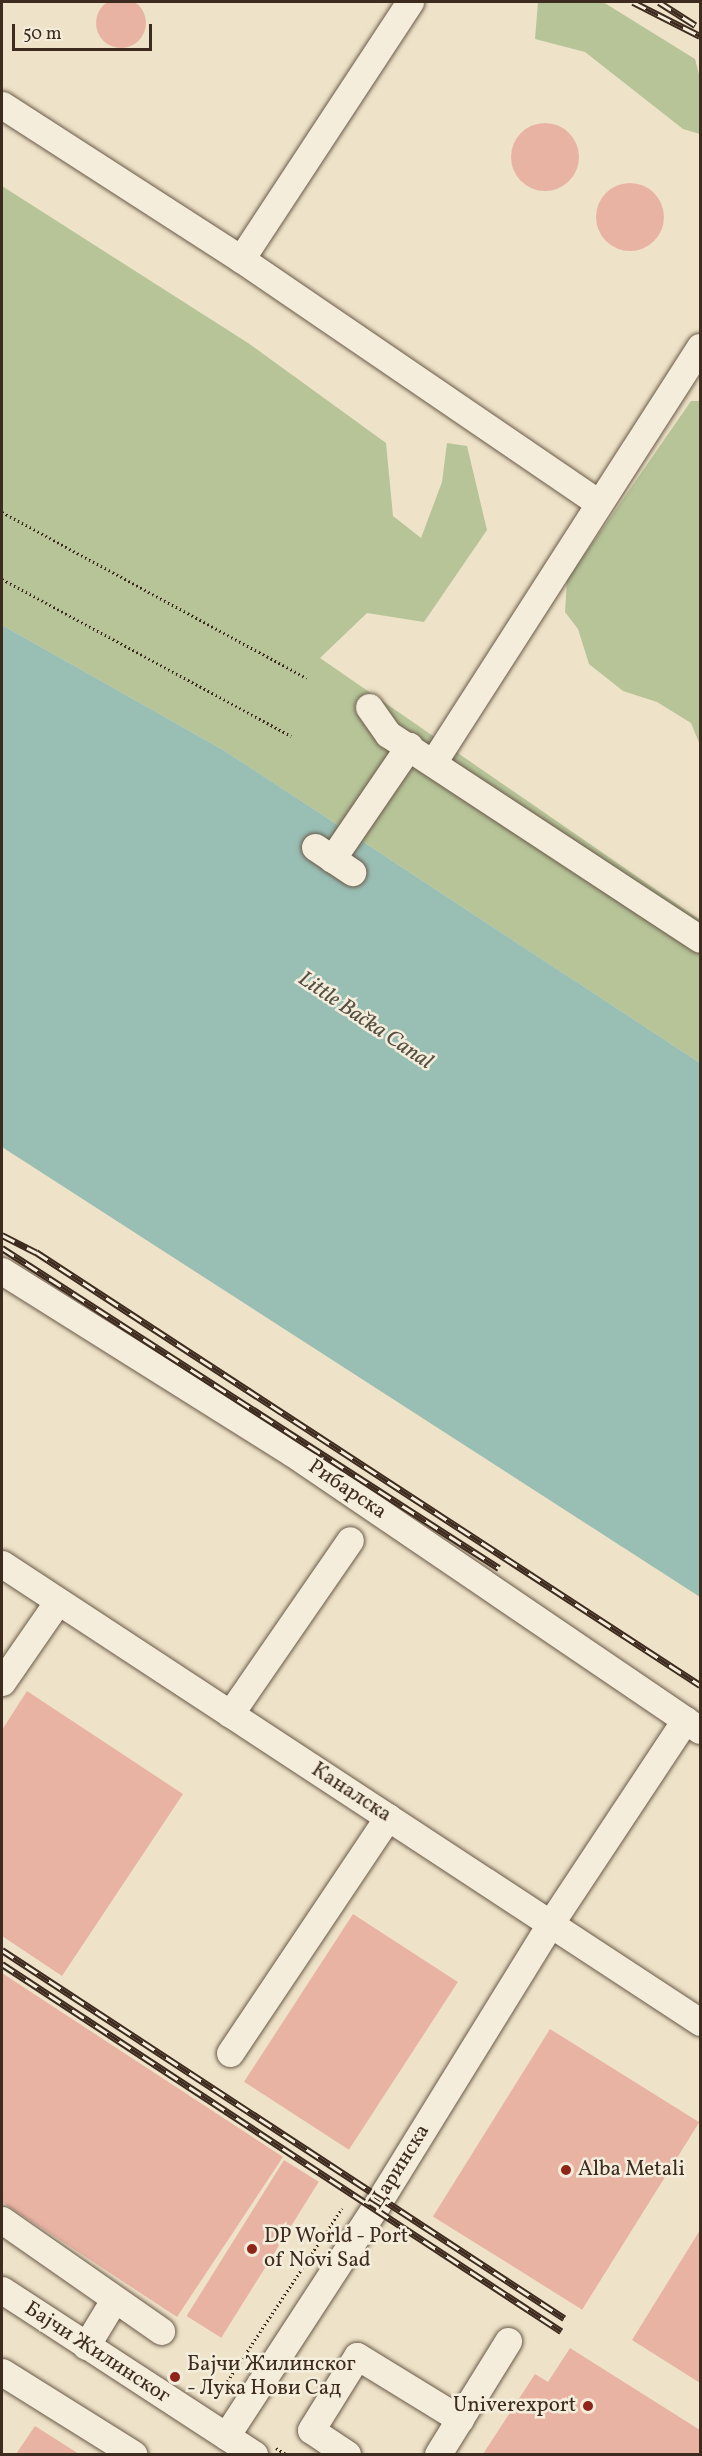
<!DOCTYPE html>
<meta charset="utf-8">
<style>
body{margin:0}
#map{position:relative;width:702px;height:2456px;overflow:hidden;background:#eee3c8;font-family:Vollkorn,serif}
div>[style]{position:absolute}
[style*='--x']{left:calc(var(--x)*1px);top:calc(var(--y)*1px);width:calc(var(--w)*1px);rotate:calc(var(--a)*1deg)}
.green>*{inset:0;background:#b6c498}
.water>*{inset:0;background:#99beb4}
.building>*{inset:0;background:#e9b3a4;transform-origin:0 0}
.round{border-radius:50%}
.path>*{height:3px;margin-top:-1.5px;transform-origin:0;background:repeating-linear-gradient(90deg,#3e2b1f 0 1.5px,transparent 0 4.5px)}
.roads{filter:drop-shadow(0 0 2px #6a5949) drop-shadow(0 0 2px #6a5949)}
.minor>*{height:27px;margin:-13.5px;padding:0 13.5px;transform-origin:13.5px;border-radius:13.5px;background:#f4eddb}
.rail>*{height:7px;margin-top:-3.5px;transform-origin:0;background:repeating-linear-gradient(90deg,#f4eddb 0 14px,#3e2b1f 0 28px);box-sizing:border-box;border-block:2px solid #3e2b1f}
.dots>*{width:16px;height:16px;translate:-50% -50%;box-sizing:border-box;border:3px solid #f4eddb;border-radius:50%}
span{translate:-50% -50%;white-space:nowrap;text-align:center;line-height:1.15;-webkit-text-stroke:5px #f4eddb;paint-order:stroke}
.street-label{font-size:21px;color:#3e2b1f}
.poi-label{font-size:21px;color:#3e2b1f}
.left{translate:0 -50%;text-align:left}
.right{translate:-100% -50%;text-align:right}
.water-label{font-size:22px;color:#555044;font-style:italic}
.frame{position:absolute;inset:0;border:3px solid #3e2b1f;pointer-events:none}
.scale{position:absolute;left:12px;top:24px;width:140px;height:27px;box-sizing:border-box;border:3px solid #3e2b1f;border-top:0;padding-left:8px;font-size:18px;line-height:21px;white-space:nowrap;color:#3e2b1f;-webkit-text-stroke:4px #f4eddb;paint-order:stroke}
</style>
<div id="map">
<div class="green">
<i style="clip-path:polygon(538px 2px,603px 2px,695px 59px,700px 78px,700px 134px,683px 129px,585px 52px,535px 39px)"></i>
<i style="clip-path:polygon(2px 186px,248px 343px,386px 443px,393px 516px,421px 538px,442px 482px,447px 443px,467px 446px,487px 530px,424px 622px,367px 613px,320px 658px,700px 920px,700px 1063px,225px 751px,2px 625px)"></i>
<i style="clip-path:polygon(691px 401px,700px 401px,700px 745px,691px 723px,657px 702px,623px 691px,589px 664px,578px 629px,565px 612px,567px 580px)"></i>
</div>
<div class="water">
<i style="clip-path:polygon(2px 625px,225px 751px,700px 1063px,700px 1597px,2px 1147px)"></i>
</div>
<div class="building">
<i class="round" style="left:96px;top:-2px;width:50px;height:50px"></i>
<i class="round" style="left:511px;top:123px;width:68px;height:68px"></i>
<i class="round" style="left:596px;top:183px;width:68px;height:68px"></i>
<i style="clip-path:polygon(27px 1691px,183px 1794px,62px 1976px,2px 1936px,2px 1730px)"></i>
<i style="left:353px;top:1914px;width:125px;height:200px;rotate:33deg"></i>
<i style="clip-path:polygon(2px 1973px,283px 2157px,177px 2317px,2px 2202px)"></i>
<i style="left:550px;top:2029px;width:176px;height:221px;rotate:32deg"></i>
<i style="left:284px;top:2160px;width:41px;height:184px;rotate:32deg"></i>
<i style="clip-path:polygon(700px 2230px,700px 2383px,632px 2340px)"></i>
<i style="clip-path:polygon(570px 2348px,700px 2430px,700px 2454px,483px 2454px,535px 2374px,548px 2382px)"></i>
<i style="clip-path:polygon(35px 2426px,79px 2454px,16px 2454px)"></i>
</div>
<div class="path">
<i style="--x:2;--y:512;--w:347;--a:28.6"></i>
<i style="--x:2;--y:579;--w:329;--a:28.5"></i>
<i style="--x:215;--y:2400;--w:230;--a:-56.5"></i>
<i style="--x:276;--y:2448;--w:12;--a:31"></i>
</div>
<div class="roads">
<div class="minor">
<i style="--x:2;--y:105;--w:284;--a:32.8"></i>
<i style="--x:241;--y:259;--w:433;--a:34.3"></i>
<i style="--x:241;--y:259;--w:308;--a:-56.7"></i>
<i style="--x:369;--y:707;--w:33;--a:55"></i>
<i style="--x:388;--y:734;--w:373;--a:33.3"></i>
<i style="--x:434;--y:761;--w:492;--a:-57.3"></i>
<i style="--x:315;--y:847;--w:45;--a:34"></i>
<i style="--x:332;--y:859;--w:137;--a:-55.7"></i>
<i style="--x:2;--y:1271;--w:341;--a:32.1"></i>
<i style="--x:291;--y:1452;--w:477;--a:34.2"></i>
<i style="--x:2;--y:1564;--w:835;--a:33.27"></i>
<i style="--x:2;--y:1682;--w:98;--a:-55.3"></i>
<i style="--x:230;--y:1714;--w:211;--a:-55.4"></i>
<i style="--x:230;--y:2053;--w:284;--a:-56.2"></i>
<i style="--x:2;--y:2220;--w:194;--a:34.9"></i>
<i style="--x:2;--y:2290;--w:301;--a:33.1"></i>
<i style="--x:86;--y:2346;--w:54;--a:-58.7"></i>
<i style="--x:2;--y:2372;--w:155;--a:32"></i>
<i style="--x:226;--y:2436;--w:275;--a:-56.9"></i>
<i style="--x:376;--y:2206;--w:331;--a:-58.3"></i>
<i style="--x:550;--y:1924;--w:245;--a:-56.5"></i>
<i style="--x:685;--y:1720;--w:18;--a:34"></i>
<i style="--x:347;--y:2454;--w:43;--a:-146.3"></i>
<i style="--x:311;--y:2430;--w:87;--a:-58.1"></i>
<i style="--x:357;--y:2356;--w:121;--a:31.5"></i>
<i style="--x:438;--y:2454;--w:133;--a:-58.2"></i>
</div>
</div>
<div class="rail">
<i style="--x:633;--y:2;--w:75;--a:26.9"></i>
<i style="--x:659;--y:2;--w:43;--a:32.6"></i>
<i style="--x:2;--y:1235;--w:38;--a:27"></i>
<i style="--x:36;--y:1252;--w:793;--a:33.11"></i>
<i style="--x:2;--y:1248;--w:591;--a:32.78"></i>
<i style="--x:2;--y:1950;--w:672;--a:33.22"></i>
<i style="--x:2;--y:1964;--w:669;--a:33.29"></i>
</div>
<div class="dots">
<i style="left:566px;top:2170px;background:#8f2418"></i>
<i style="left:252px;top:2249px;background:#8f2418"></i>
<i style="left:175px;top:2377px;background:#8f2418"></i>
<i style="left:588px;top:2406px;background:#8f2418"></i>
</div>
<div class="street-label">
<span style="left:347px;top:1490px;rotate:34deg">Рибарска</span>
<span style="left:351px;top:1793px;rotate:33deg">Каналска</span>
<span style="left:400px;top:2167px;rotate:-58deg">Царинска</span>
<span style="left:97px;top:2353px;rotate:33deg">Бајчи Жилинског</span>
</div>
<div class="poi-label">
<span class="left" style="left:578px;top:2170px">Alba Metali</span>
<span class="left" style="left:264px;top:2249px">DP World - Port<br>of Novi Sad</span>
<span class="left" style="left:187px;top:2377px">Бајчи Жилинског<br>- Лука Нови Сад</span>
<span class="right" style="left:576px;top:2406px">Univerexport</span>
</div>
<div class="water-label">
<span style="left:365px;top:1021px;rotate:34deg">Little Bačka Canal</span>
</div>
<div class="frame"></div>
<div class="scale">50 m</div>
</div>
